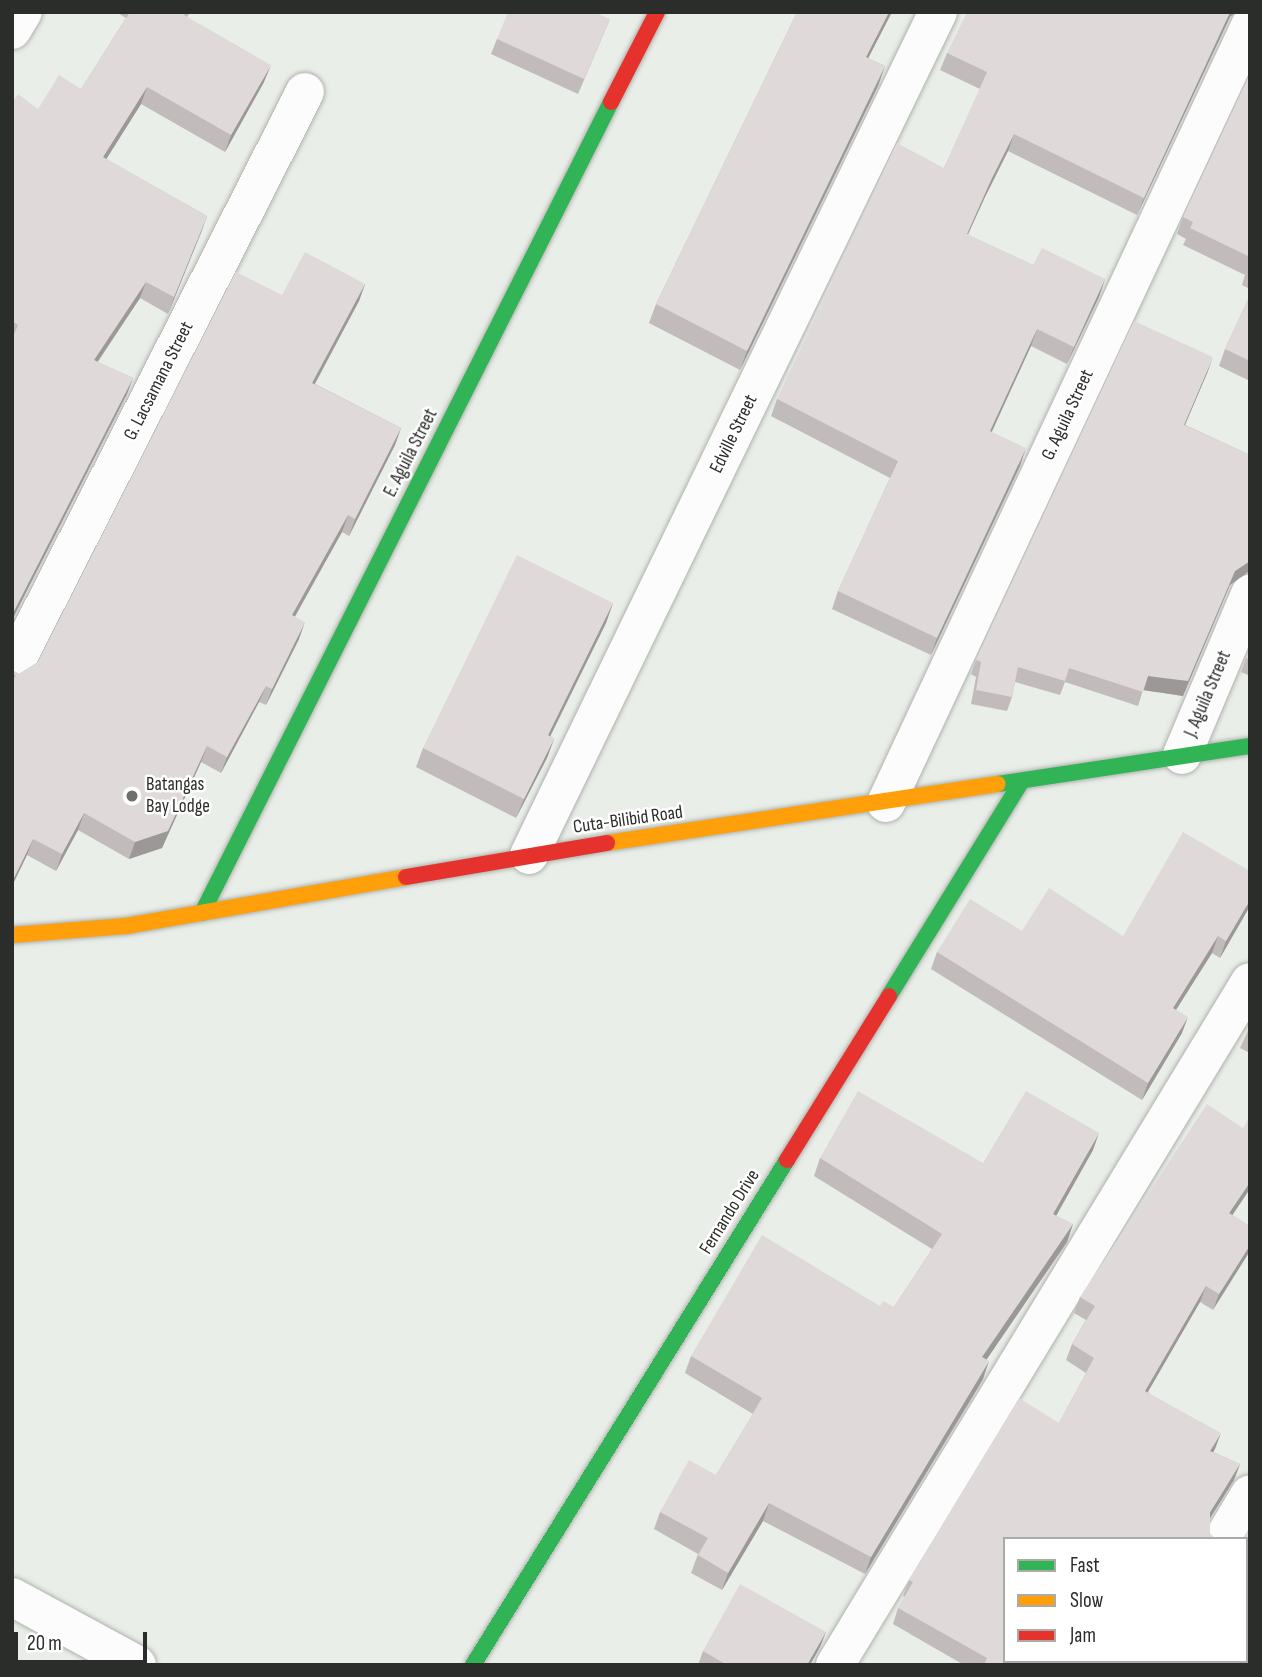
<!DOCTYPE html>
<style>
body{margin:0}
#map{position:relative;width:1262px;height:1677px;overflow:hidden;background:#eaeee8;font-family:"Sofia Sans Condensed",sans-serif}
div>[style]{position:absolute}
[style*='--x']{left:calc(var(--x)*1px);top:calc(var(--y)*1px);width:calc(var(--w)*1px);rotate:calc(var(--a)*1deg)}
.roads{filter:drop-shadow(0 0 2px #afb2ad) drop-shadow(0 0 2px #afb2ad)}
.street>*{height:38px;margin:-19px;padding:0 19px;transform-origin:19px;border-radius:19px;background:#fcfcfc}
.fast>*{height:16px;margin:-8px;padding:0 8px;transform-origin:8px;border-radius:8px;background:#30b455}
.slow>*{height:16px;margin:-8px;padding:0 8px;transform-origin:8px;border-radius:8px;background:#ff9f0a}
.jam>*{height:16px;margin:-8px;padding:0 8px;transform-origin:8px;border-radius:8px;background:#e5322d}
.wall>*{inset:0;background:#c1bbbb}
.shaded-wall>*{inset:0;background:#9d9898}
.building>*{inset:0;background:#e0d9d9}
.dots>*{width:19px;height:19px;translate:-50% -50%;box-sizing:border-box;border:4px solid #fff;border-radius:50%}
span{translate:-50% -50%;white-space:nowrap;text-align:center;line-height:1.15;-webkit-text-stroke:5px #fff;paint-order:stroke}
.street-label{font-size:19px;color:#2a2d29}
.poi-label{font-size:19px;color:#2a2d29}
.left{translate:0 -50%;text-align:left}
.frame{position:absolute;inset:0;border:14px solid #2a2d29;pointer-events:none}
.legend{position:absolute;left:1003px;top:1537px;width:245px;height:126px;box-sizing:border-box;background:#fff;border:2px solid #aaaba9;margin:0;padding:9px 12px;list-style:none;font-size:21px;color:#2a2d29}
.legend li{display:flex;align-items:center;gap:14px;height:35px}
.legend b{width:35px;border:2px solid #aaaba9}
.scale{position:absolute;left:14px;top:1632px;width:133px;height:32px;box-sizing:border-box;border:4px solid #2a2d29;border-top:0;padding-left:9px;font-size:21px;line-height:24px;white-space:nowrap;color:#2a2d29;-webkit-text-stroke:5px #fff;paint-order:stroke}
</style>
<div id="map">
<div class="roads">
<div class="street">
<i style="--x:12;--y:30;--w:21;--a:-59"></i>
<i style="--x:12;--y:669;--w:647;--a:-63.08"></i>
<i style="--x:1182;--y:755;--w:175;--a:-67.1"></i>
<i style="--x:886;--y:803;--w:858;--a:-64.9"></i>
<i style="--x:529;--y:855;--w:937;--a:-64.12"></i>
<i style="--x:1223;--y:1539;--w:52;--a:-59"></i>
<i style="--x:12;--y:1597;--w:142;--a:28.5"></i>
<i style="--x:1192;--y:1661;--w:7;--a:34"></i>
<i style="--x:835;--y:1665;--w:799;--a:-58.72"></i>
<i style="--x:1148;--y:1665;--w:4;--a:-63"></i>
</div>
<div class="fast">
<i style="--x:998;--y:784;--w:255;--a:-8.6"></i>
<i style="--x:202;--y:913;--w:908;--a:-63.24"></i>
<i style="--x:889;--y:996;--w:253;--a:-58.3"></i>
<i style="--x:473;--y:1665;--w:595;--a:-58.13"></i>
</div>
<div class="slow">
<i style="--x:607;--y:843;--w:395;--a:-8.6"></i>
<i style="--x:12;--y:935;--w:114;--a:-4.5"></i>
<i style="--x:126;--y:926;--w:284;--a:-9.9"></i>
</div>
<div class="jam">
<i style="--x:611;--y:102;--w:101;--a:-62.9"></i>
<i style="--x:406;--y:877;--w:204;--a:-9.6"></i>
<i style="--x:787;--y:1160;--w:193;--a:-58.1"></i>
</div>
</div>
<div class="wall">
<i style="clip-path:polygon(116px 12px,190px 12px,187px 17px,264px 82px,225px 152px,141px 104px,106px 159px,207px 216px,168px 314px,140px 298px,98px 362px,133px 378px,127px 394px,12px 620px,12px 103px,38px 109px,81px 89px,126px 18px)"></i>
<i style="clip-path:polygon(797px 12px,892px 12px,868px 58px,885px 66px,878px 86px,740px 370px,649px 323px,656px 304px)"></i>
<i style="clip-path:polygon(1230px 17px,1137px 215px,1008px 151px,985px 197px,968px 235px,1033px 265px,1105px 279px,1099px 297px,1067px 364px,1031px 346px,991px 432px,1020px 466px,931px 655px,832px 609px,838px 591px,890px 478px,771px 416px,777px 399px,944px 168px,980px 89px,940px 70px,947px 53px)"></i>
<i style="clip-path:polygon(610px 19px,578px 94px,491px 54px,497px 39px)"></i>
<i style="clip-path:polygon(1250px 74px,1250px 289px,1242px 285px,1245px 275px,1183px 245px,1186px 239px,1177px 234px,1183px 217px)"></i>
<i style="clip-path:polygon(365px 284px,359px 301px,315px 384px,401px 428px,395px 445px,349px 536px,342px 532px,295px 617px,299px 639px,266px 705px,259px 702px,221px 773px,201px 762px,162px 848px,129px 859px,78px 830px,56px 871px,27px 855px,12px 886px,12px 670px,19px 674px,38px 662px,282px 295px)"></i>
<i style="clip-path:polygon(1250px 295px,1250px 381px,1219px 366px,1225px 349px)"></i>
<i style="clip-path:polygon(1208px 371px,1185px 425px,1250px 455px,1250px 573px,1248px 572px,1230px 585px,1183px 696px,1143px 690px,1138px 706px,1065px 682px,1060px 695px,1015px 682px,1012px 697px,1007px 711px,971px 704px,976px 677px,971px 674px,976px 660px)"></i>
<i style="clip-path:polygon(613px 603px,606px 623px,550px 736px,554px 739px,547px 758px,516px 818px,416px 767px,423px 748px)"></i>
<i style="clip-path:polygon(1250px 648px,1250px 676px,1241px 672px)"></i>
<i style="clip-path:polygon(1250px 906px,1220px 958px,1212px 953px,1176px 1010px,1182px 1033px,1142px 1100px,931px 969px,937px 952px,1022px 931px,1123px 936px)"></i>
<i style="clip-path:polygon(1250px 1026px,1250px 1053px,1240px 1048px)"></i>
<i style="clip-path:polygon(1093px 1150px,1056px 1216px,1073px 1224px,1067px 1242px,986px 1360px,983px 1379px,976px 1391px,865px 1574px,763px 1521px,722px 1590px,691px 1573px,698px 1554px,654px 1529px,660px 1512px,716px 1475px,753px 1414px,685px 1373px,691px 1356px,880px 1306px,894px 1307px,932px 1249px,814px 1176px,820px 1158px,983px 1163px)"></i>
<i style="clip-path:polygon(1232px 1215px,1250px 1226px,1213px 1310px,1200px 1302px,1148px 1392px,1215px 1449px,1213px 1452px,1240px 1464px,1234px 1480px,1005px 1661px,1122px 1661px,1120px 1665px,964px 1665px,893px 1624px,898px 1608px,905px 1597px,903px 1596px,909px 1580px,1059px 1423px,1086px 1373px,1066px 1360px,1072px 1344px,1086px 1320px,1074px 1313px,1080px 1297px)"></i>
<i style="clip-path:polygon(1250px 1527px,1250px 1665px,1236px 1665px,1231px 1661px,1246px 1661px,1246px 1539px)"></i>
<i style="clip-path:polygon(826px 1632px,820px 1647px,810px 1665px,698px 1665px,703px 1651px)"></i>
</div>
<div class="shaded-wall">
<i style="clip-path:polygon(889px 12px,892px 12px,859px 76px,866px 57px)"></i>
<i style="clip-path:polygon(1230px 12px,1236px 12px,1230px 17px,1137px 215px,1144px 198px)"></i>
<i style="clip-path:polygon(271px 65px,264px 82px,225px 152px,231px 135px)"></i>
<i style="clip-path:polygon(885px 66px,878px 86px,740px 370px,747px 351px)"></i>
<i style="clip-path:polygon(147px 87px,141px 104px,97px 174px,103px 157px)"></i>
<i style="clip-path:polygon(1014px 134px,1008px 151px,985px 197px,960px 251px,967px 234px,991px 180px)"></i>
<i style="clip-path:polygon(207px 216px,201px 233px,168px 314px,174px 297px)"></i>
<i style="clip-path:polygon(1105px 279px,1099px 297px,1067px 364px,1074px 347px)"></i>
<i style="clip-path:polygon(146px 282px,140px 298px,87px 377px,94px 360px)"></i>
<i style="clip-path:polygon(365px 284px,359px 301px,306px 400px,312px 383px)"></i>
<i style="clip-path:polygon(1037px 329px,1031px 346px,984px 449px,990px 431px)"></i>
<i style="clip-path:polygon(1213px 357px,1208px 371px,1179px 439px,1184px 425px)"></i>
<i style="clip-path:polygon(133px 378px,127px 394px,12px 620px,12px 615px)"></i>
<i style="clip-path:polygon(401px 428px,395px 445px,349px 536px,355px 519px)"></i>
<i style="clip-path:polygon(1026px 448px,1020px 466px,931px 655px,937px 638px)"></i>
<i style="clip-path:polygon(348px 515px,342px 532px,286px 632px,292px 615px)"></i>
<i style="clip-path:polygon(1250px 561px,1250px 567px,1248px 572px,1230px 585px,1183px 696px,1143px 690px,1148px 676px,1235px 571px)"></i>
<i style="clip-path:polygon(613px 603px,606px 623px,541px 755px,548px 735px)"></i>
<i style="clip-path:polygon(305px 622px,299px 639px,266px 705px,272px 689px)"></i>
<i style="clip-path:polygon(266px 686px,259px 702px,221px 773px,227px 757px)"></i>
<i style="clip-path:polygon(554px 739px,547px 758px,516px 818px,524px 799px)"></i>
<i style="clip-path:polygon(207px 746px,201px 762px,162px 848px,129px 859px,135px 842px)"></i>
<i style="clip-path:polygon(84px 813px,78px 830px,56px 871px,62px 854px)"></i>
<i style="clip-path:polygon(33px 839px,27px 855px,12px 886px,13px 880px)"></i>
<i style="clip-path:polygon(1250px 900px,1250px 906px,1220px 958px,1226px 941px)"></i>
<i style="clip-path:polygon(1218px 936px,1212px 953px,1167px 1024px,1173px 1008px)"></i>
<i style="clip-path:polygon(1188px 1017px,1182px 1033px,1142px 1100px,1148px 1083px)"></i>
<i style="clip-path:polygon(1099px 1133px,1093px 1150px,1047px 1232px,1053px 1214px)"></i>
<i style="clip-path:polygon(1250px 1182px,1250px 1189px,1223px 1229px,1229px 1213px)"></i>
<i style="clip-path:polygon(1073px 1224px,1067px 1242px,976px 1375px,982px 1357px)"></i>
<i style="clip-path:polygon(1250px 1245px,1250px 1251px,1213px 1310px,1219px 1294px)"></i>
<i style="clip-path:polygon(1206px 1286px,1200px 1302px,1139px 1407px,1145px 1391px)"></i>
<i style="clip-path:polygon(989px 1361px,983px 1379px,976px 1391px,865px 1574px,871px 1557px)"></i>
<i style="clip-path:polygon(1221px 1433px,1215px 1449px,1204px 1467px,1210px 1451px)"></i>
<i style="clip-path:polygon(1240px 1464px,1234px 1480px,1204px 1528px,1210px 1512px)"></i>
<i style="clip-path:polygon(769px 1503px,763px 1521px,722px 1590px,728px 1573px)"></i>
<i style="clip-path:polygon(826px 1632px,820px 1647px,810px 1665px,807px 1665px)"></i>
</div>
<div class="building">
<i style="clip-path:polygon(130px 12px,186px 12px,184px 15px,271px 65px,231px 135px,147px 87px,103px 157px,207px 216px,174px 297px,146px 282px,94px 360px,133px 378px,12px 615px,12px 339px,18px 325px,12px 321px,12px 103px,18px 94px,38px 109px,59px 75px,81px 89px)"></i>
<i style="clip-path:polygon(508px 12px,594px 12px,610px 19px,584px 79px,497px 39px)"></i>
<i style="clip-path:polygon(797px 12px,889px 12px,866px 57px,885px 66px,747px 351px,656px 304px)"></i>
<i style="clip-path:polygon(967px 12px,1230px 12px,1144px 198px,1014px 134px,991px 180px,967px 234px,1033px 265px,1042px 248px,1105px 279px,1074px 347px,1037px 329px,990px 431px,1026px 448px,937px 638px,838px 591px,898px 461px,777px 399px,897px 143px,944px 168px,987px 72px,947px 53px)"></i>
<i style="clip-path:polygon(1250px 74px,1250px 257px,1190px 228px,1193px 222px,1183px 217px)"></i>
<i style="clip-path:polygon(305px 252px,365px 284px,312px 383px,401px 428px,355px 519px,348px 515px,292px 615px,305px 622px,272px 689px,266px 686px,227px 757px,207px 746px,168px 831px,135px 842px,84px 813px,62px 854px,33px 839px,13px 880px,12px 880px,12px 682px,16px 675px,12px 674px,12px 670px,19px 674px,38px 662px,236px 272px,282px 295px)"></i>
<i style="clip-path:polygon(1250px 295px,1250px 361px,1225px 349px)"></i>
<i style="clip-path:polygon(1134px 321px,1213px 357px,1184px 425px,1250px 455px,1250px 561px,1235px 571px,1188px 681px,1148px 676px,1143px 692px,1069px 668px,1065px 681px,1018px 667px,1012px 697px,976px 690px,981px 662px,976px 660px)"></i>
<i style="clip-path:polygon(517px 555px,613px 603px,548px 735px,554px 739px,524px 799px,423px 748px)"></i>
<i style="clip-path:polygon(1250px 648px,1250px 660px,1246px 658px)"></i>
<i style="clip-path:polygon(1183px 832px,1250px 871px,1250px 900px,1226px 941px,1218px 936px,1173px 1008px,1188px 1017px,1148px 1083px,937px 952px,970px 899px,1022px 931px,1049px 888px,1123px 936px)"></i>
<i style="clip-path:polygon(858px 1091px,983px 1163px,1026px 1091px,1099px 1133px,1053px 1214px,1073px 1224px,982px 1357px,989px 1361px,982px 1373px,871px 1557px,769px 1503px,728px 1573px,698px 1555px,708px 1538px,660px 1512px,689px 1460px,716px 1475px,762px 1398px,691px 1356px,762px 1235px,880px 1306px,883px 1301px,894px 1307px,942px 1234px,820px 1158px)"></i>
<i style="clip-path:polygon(1207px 1104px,1243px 1128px,1250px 1116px,1250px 1182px,1229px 1213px,1250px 1226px,1250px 1245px,1219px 1294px,1206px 1286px,1145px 1391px,1221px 1433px,1210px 1451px,1240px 1464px,1210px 1512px,1210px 1533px,1215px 1539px,1005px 1539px,1005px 1661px,1118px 1661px,1116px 1665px,984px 1665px,987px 1658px,898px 1608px,913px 1582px,909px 1580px,1019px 1398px,1059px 1423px,1094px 1358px,1072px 1344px,1095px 1306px,1080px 1297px)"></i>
<i style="clip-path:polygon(1250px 1527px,1250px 1654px,1246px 1651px,1246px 1539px,1242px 1539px)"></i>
<i style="clip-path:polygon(740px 1584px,826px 1632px,807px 1665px,727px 1665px,703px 1651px)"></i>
</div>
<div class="dots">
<i style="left:132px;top:796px;background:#6d716c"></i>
</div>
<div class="street-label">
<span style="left:159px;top:381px;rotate:-63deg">G. Lacsamana Street</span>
<span style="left:1068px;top:415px;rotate:-65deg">G. Aguila Street</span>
<span style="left:734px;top:434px;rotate:-64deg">Edville Street</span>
<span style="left:411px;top:453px;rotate:-63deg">E. Aguila Street</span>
<span style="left:1208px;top:694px;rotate:-67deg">J. Aguila Street</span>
<span style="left:628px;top:820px;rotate:-8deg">Cuta-Bilibid Road</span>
<span style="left:730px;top:1212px;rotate:-58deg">Fernando Drive</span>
</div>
<div class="poi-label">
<span class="left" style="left:146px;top:796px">Batangas<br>Bay Lodge</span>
</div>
<div class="frame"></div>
<ul class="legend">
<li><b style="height:9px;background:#30b455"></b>Fast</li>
<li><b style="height:9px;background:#ff9f0a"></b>Slow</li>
<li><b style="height:9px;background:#e5322d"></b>Jam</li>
</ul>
<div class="scale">20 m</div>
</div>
